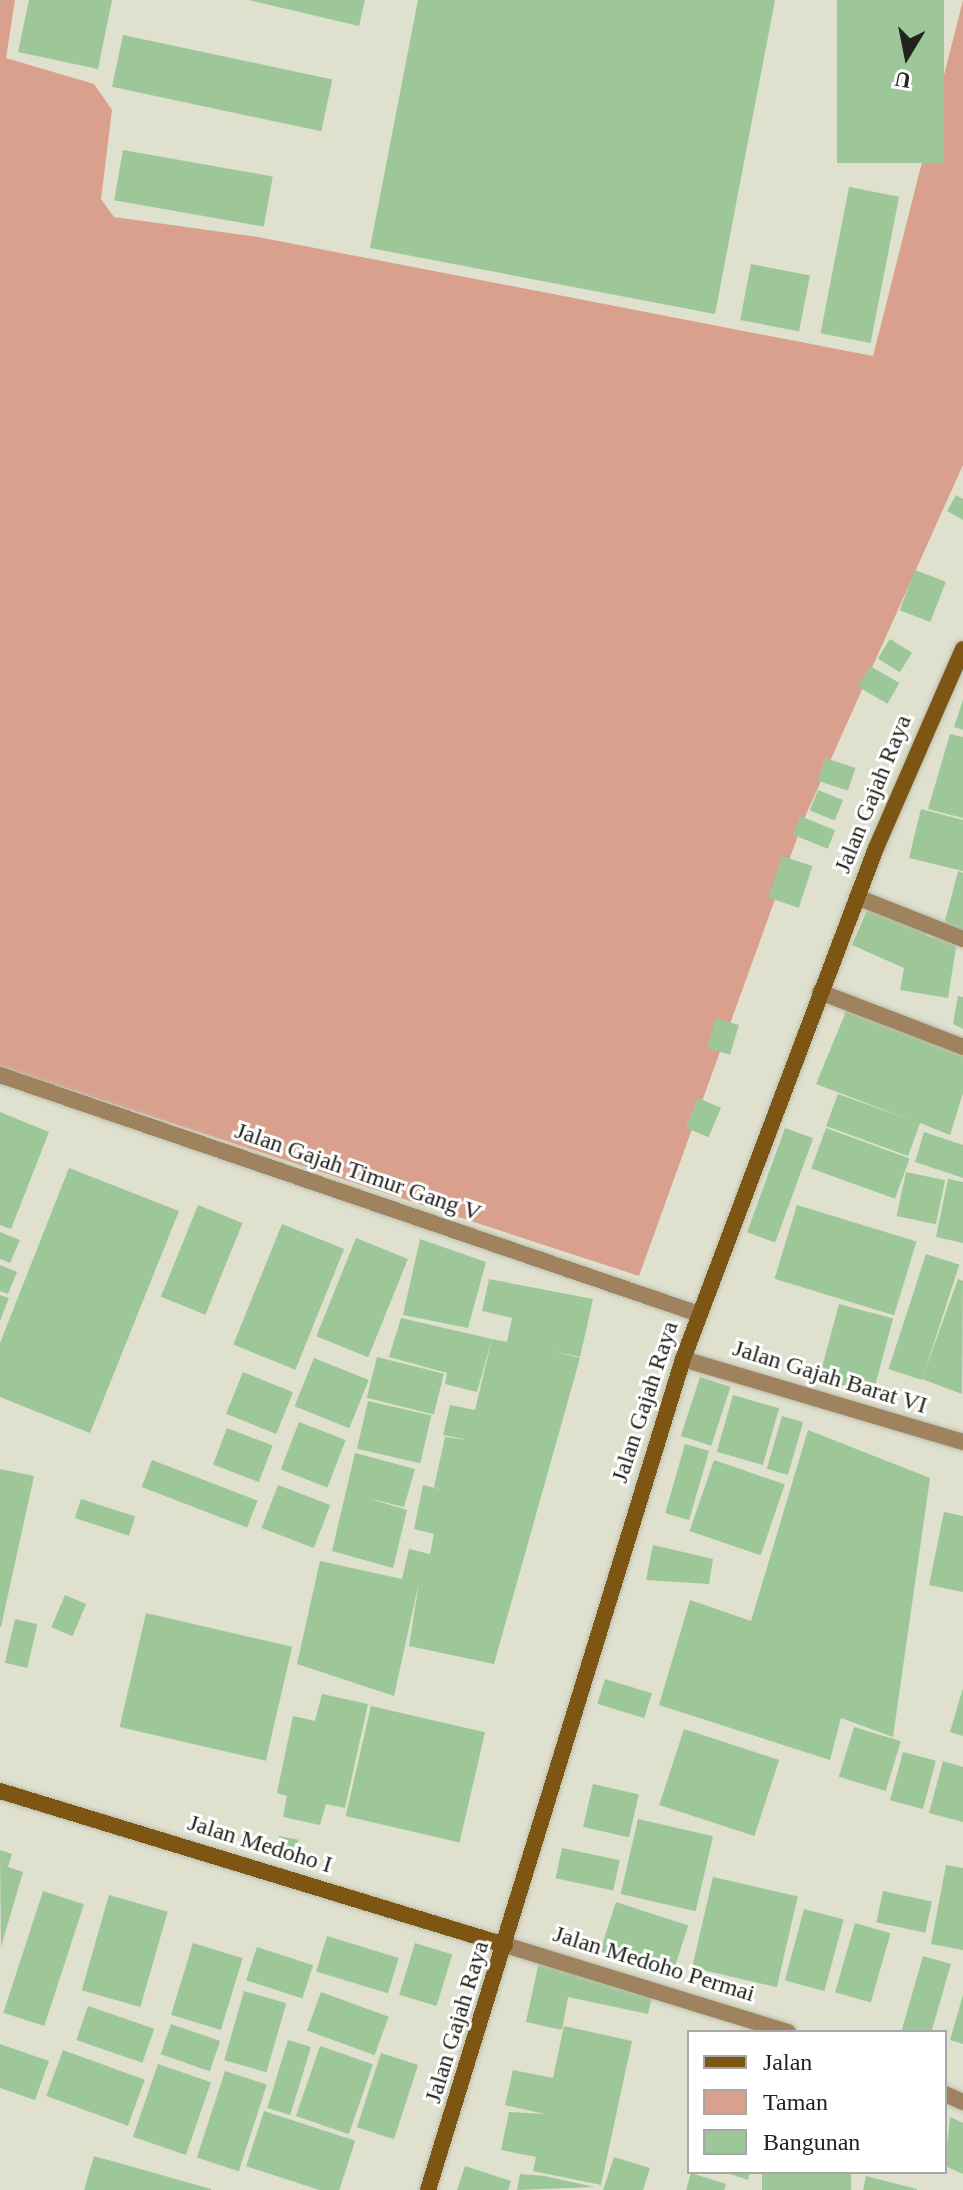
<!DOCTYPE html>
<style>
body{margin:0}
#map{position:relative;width:963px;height:2190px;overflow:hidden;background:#dfe0ce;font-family:"Times New Roman",serif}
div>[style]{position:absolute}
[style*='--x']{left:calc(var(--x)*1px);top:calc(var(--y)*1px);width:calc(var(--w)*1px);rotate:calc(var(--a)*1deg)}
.green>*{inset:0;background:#d9a18d}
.building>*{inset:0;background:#9dc799;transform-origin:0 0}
.roads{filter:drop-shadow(0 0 2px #bdbeae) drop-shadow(0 0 2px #bdbeae)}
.street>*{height:16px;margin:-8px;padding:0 8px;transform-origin:8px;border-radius:8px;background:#9f835e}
.secondary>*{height:16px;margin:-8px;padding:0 8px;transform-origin:8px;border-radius:8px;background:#7e5614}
span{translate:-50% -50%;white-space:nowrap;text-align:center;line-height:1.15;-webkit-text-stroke:6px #fff;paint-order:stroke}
.street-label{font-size:24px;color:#23231d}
.legend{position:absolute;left:687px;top:2030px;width:260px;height:144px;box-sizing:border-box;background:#fff;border:2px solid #a7a7a5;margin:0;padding:10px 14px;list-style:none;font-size:24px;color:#23231d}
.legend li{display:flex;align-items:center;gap:16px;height:40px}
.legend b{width:40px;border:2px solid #a7a7a5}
.north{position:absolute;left:867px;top:16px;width:80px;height:80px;-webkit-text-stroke:6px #fff;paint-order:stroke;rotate:190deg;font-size:22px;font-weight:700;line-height:32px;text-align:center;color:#23231d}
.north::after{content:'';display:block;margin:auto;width:28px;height:36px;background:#23231d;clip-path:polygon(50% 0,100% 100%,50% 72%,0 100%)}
</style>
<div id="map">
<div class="green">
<i style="clip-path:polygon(0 0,15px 0,6px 58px,94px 84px,112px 110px,101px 199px,114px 217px,258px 237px,873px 356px,963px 0,963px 465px,804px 819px,639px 1276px,0 1067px)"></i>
</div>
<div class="building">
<i style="clip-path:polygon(29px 0,112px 0,98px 69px,18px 52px)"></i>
<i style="clip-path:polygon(249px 0,365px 0,359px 26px)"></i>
<i style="clip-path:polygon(418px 0,775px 0,715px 314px,370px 248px)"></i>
<i style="left:837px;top:0;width:107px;height:163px"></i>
<i style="left:123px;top:35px;width:214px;height:53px;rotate:12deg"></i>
<i style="left:123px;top:150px;width:152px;height:51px;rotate:10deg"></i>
<i style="left:849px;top:187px;width:51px;height:149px;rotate:11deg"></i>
<i style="left:751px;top:264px;width:60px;height:57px;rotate:11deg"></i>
<i style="clip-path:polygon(956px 495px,963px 499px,963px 520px,947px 511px)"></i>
<i style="left:915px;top:570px;width:33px;height:43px;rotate:21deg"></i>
<i style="left:890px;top:639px;width:26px;height:23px;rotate:32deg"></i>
<i style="left:870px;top:666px;width:34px;height:24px;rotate:30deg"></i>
<i style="clip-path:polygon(963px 700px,963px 730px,954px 727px)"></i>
<i style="clip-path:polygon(950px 734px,963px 737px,963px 818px,928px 809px)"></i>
<i style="left:825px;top:758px;width:32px;height:24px;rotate:18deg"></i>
<i style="left:818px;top:790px;width:27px;height:22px;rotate:22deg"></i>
<i style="clip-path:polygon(921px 809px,963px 820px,963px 871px,909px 858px)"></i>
<i style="left:800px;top:816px;width:38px;height:20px;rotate:22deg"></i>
<i style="left:782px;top:856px;width:32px;height:44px;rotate:18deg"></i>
<i style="clip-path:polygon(958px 871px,963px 873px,963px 934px,943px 929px)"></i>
<i style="clip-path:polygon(868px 908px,930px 929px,926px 936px,957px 941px,948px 998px,900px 990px,904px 968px,852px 945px)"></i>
<i style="clip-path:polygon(958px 996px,963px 997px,963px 1029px,953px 1024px)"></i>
<i style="clip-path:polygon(847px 1009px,963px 1053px,963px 1093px,950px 1135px,920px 1123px,908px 1156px,826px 1126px,838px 1094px,911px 1120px,816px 1084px)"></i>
<i style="left:716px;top:1018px;width:24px;height:31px;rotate:17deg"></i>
<i style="left:698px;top:1098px;width:25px;height:32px;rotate:23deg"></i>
<i style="clip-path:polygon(0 1112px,49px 1132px,11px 1229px,0 1225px)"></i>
<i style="left:785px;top:1128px;width:30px;height:111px;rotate:20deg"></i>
<i style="left:826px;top:1128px;width:89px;height:43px;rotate:20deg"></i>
<i style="clip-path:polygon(924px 1132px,963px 1145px,963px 1178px,915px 1162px)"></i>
<i style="clip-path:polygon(69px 1168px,179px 1211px,90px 1433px,0 1397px,0 1343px)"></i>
<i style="left:906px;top:1172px;width:40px;height:45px;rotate:12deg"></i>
<i style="clip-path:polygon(948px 1179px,963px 1182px,963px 1243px,936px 1237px)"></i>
<i style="left:198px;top:1205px;width:48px;height:99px;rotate:22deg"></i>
<i style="left:797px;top:1205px;width:125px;height:77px;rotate:17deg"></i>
<i style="left:282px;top:1224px;width:67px;height:130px;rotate:22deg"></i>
<i style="clip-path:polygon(0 1232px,20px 1240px,10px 1263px,0 1259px)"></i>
<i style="left:356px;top:1238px;width:56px;height:106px;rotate:22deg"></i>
<i style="clip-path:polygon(420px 1239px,486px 1262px,468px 1328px,403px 1315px)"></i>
<i style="left:926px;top:1254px;width:35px;height:121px;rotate:18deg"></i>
<i style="clip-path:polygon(0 1265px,17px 1272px,8px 1294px,0 1291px)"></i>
<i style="clip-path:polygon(489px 1279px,593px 1299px,580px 1357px,549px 1350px,580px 1358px,494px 1664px,409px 1646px,419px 1582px,394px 1696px,297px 1664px,320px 1561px,402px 1579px,409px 1549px,430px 1554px,434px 1534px,414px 1529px,423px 1485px,444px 1490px,434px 1487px,445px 1437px,468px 1440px,443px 1435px,450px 1405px,475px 1410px,492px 1339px,507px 1342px,512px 1318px,482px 1311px)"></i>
<i style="clip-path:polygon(958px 1279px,963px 1281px,962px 1394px,922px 1379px)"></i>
<i style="clip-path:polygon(0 1295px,9px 1298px,0 1321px)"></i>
<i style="left:839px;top:1304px;width:56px;height:81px;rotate:15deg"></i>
<i style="clip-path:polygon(401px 1318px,492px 1339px,477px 1392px,445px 1384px,447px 1373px,389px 1357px)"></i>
<i style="left:377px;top:1357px;width:69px;height:42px;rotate:14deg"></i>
<i style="left:314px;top:1358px;width:59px;height:52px;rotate:22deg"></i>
<i style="left:243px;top:1372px;width:54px;height:45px;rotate:22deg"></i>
<i style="left:700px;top:1377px;width:32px;height:62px;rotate:18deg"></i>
<i style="left:733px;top:1395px;width:48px;height:59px;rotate:16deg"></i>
<i style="left:368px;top:1401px;width:65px;height:49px;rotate:13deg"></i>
<i style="left:782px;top:1416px;width:22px;height:55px;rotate:16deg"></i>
<i style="left:299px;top:1422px;width:50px;height:51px;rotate:21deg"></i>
<i style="left:227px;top:1428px;width:49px;height:39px;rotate:21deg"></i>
<i style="clip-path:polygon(808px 1430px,930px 1478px,893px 1737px,841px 1718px,830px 1760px,659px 1705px,690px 1600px,751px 1621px)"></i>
<i style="left:685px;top:1444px;width:25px;height:72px;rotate:16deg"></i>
<i style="clip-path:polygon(355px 1453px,415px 1469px,404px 1507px,367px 1498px,407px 1510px,393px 1568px,332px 1551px)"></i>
<i style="left:152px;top:1460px;width:113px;height:29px;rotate:21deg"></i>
<i style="left:714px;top:1460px;width:75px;height:75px;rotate:19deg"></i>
<i style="clip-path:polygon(0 1469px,34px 1476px,1px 1627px,0 1627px)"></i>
<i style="left:278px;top:1485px;width:56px;height:46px;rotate:21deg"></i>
<i style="left:81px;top:1499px;width:57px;height:20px;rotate:18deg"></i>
<i style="clip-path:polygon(944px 1512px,963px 1516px,963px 1592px,929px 1585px)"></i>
<i style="clip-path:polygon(653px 1545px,713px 1559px,709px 1584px,646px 1580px)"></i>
<i style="left:65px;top:1595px;width:23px;height:35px;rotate:23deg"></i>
<i style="left:146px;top:1613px;width:150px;height:117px;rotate:13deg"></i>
<i style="left:15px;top:1619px;width:23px;height:45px;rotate:13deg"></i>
<i style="left:605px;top:1679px;width:49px;height:26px;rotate:17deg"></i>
<i style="clip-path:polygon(963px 1688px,963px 1736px,950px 1732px)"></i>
<i style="clip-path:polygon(322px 1694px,368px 1704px,345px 1808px,326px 1804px,320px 1825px,283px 1817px,287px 1796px,277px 1793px,293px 1716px,315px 1721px)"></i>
<i style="left:371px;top:1706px;width:117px;height:113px;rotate:13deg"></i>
<i style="left:854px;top:1727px;width:49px;height:52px;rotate:17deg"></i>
<i style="left:684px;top:1729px;width:100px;height:80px;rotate:18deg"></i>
<i style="left:903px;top:1752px;width:34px;height:50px;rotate:15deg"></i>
<i style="clip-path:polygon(943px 1761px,963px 1767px,963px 1822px,929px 1813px)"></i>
<i style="left:593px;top:1784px;width:47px;height:44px;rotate:13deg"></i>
<i style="left:638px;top:1819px;width:77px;height:77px;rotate:13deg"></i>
<i style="left:279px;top:1836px;width:20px;height:19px;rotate:11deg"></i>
<i style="left:562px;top:1848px;width:59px;height:31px;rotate:12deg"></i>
<i style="clip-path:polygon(0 1850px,12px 1854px,8px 1867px,23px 1872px,1px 1947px)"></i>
<i style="clip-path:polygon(946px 1865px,963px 1868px,963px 1950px,931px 1944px)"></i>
<i style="left:713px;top:1877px;width:87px;height:93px;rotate:13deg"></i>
<i style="left:43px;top:1891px;width:43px;height:128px;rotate:18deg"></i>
<i style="left:883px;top:1891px;width:50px;height:32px;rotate:12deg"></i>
<i style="left:109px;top:1895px;width:61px;height:99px;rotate:16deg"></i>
<i style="left:616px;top:1902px;width:76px;height:52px;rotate:18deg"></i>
<i style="left:804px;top:1909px;width:41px;height:74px;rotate:15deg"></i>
<i style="left:855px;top:1923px;width:37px;height:72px;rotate:16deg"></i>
<i style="left:327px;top:1936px;width:75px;height:37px;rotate:17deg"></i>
<i style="left:193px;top:1943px;width:52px;height:75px;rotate:17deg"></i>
<i style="left:415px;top:1943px;width:39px;height:54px;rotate:17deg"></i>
<i style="left:257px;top:1947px;width:59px;height:35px;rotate:18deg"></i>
<i style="left:923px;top:1956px;width:29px;height:79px;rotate:16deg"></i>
<i style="clip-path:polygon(539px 1962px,652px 1997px,648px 2014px,568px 1997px,562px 2030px,526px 2022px)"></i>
<i style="left:244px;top:1991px;width:44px;height:72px;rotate:16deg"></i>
<i style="left:321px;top:1992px;width:72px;height:41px;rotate:20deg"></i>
<i style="clip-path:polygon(963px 1995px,963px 2044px,950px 2040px)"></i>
<i style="left:88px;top:2006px;width:70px;height:36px;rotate:19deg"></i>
<i style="left:171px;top:2024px;width:52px;height:32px;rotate:19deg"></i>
<i style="clip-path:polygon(564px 2026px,632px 2041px,601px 2185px,533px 2171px,536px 2157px,501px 2150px,509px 2112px,545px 2114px,505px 2105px,513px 2070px,553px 2078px)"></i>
<i style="left:288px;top:2040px;width:24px;height:71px;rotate:17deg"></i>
<i style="clip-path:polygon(0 2044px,49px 2061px,35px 2100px,0 2088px)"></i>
<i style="left:320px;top:2046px;width:56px;height:74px;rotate:19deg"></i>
<i style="left:63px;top:2050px;width:87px;height:49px;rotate:20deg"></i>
<i style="left:381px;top:2053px;width:39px;height:78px;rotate:18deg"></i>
<i style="left:158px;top:2064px;width:56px;height:77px;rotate:19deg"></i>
<i style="left:225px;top:2071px;width:44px;height:91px;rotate:18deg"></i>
<i style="left:264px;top:2111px;width:96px;height:58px;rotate:18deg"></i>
<i style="clip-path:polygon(950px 2117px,963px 2123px,963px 2174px,945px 2166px)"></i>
<i style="clip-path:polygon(94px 2156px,211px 2189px,211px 2190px,84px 2190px)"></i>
<i style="clip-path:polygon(614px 2157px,650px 2168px,643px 2190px,603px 2190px)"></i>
<i style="clip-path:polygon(465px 2166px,511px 2181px,508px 2190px,457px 2190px)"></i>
<i style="clip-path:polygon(724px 2172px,750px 2172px,748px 2180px)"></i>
<i style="left:762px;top:2172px;width:89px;height:19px"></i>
<i style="clip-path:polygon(691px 2173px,726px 2184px,724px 2190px,686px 2190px)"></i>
<i style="clip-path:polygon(520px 2174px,545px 2176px,594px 2187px,517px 2190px)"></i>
<i style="clip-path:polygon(866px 2176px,917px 2189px,917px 2190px,863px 2190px)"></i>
</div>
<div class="roads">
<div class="street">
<i style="--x:857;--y:897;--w:114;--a:21.6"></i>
<i style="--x:820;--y:992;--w:153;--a:21"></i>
<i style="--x:0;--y:1075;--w:739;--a:18.88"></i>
<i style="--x:683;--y:1359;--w:292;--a:16.5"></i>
<i style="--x:505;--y:1945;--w:296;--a:17.1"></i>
<i style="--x:945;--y:2094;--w:20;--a:24"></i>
</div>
<div class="secondary">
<i style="--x:0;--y:1791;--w:528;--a:16.96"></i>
<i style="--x:428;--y:2190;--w:869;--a:-72.94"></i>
<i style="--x:683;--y:1359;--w:546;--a:-69.31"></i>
<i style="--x:876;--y:848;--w:217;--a:-66.4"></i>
</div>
</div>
<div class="street-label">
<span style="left:873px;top:794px;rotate:-68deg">Jalan Gajah Raya</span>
<span style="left:358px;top:1172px;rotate:19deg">Jalan Gajah Timur Gang V</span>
<span style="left:830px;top:1377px;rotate:17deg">Jalan Gajah Barat VI</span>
<span style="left:645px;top:1402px;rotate:-72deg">Jalan Gajah Raya</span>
<span style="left:260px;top:1844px;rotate:17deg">Jalan Medoho I</span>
<span style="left:654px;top:1964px;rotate:17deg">Jalan Medoho Permai</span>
<span style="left:457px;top:2022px;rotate:-73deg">Jalan Gajah Raya</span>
</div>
<ul class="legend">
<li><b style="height:10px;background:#7e5614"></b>Jalan</li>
<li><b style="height:22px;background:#d9a18d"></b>Taman</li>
<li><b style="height:22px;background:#9dc799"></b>Bangunan</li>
</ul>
<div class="north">U</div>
</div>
